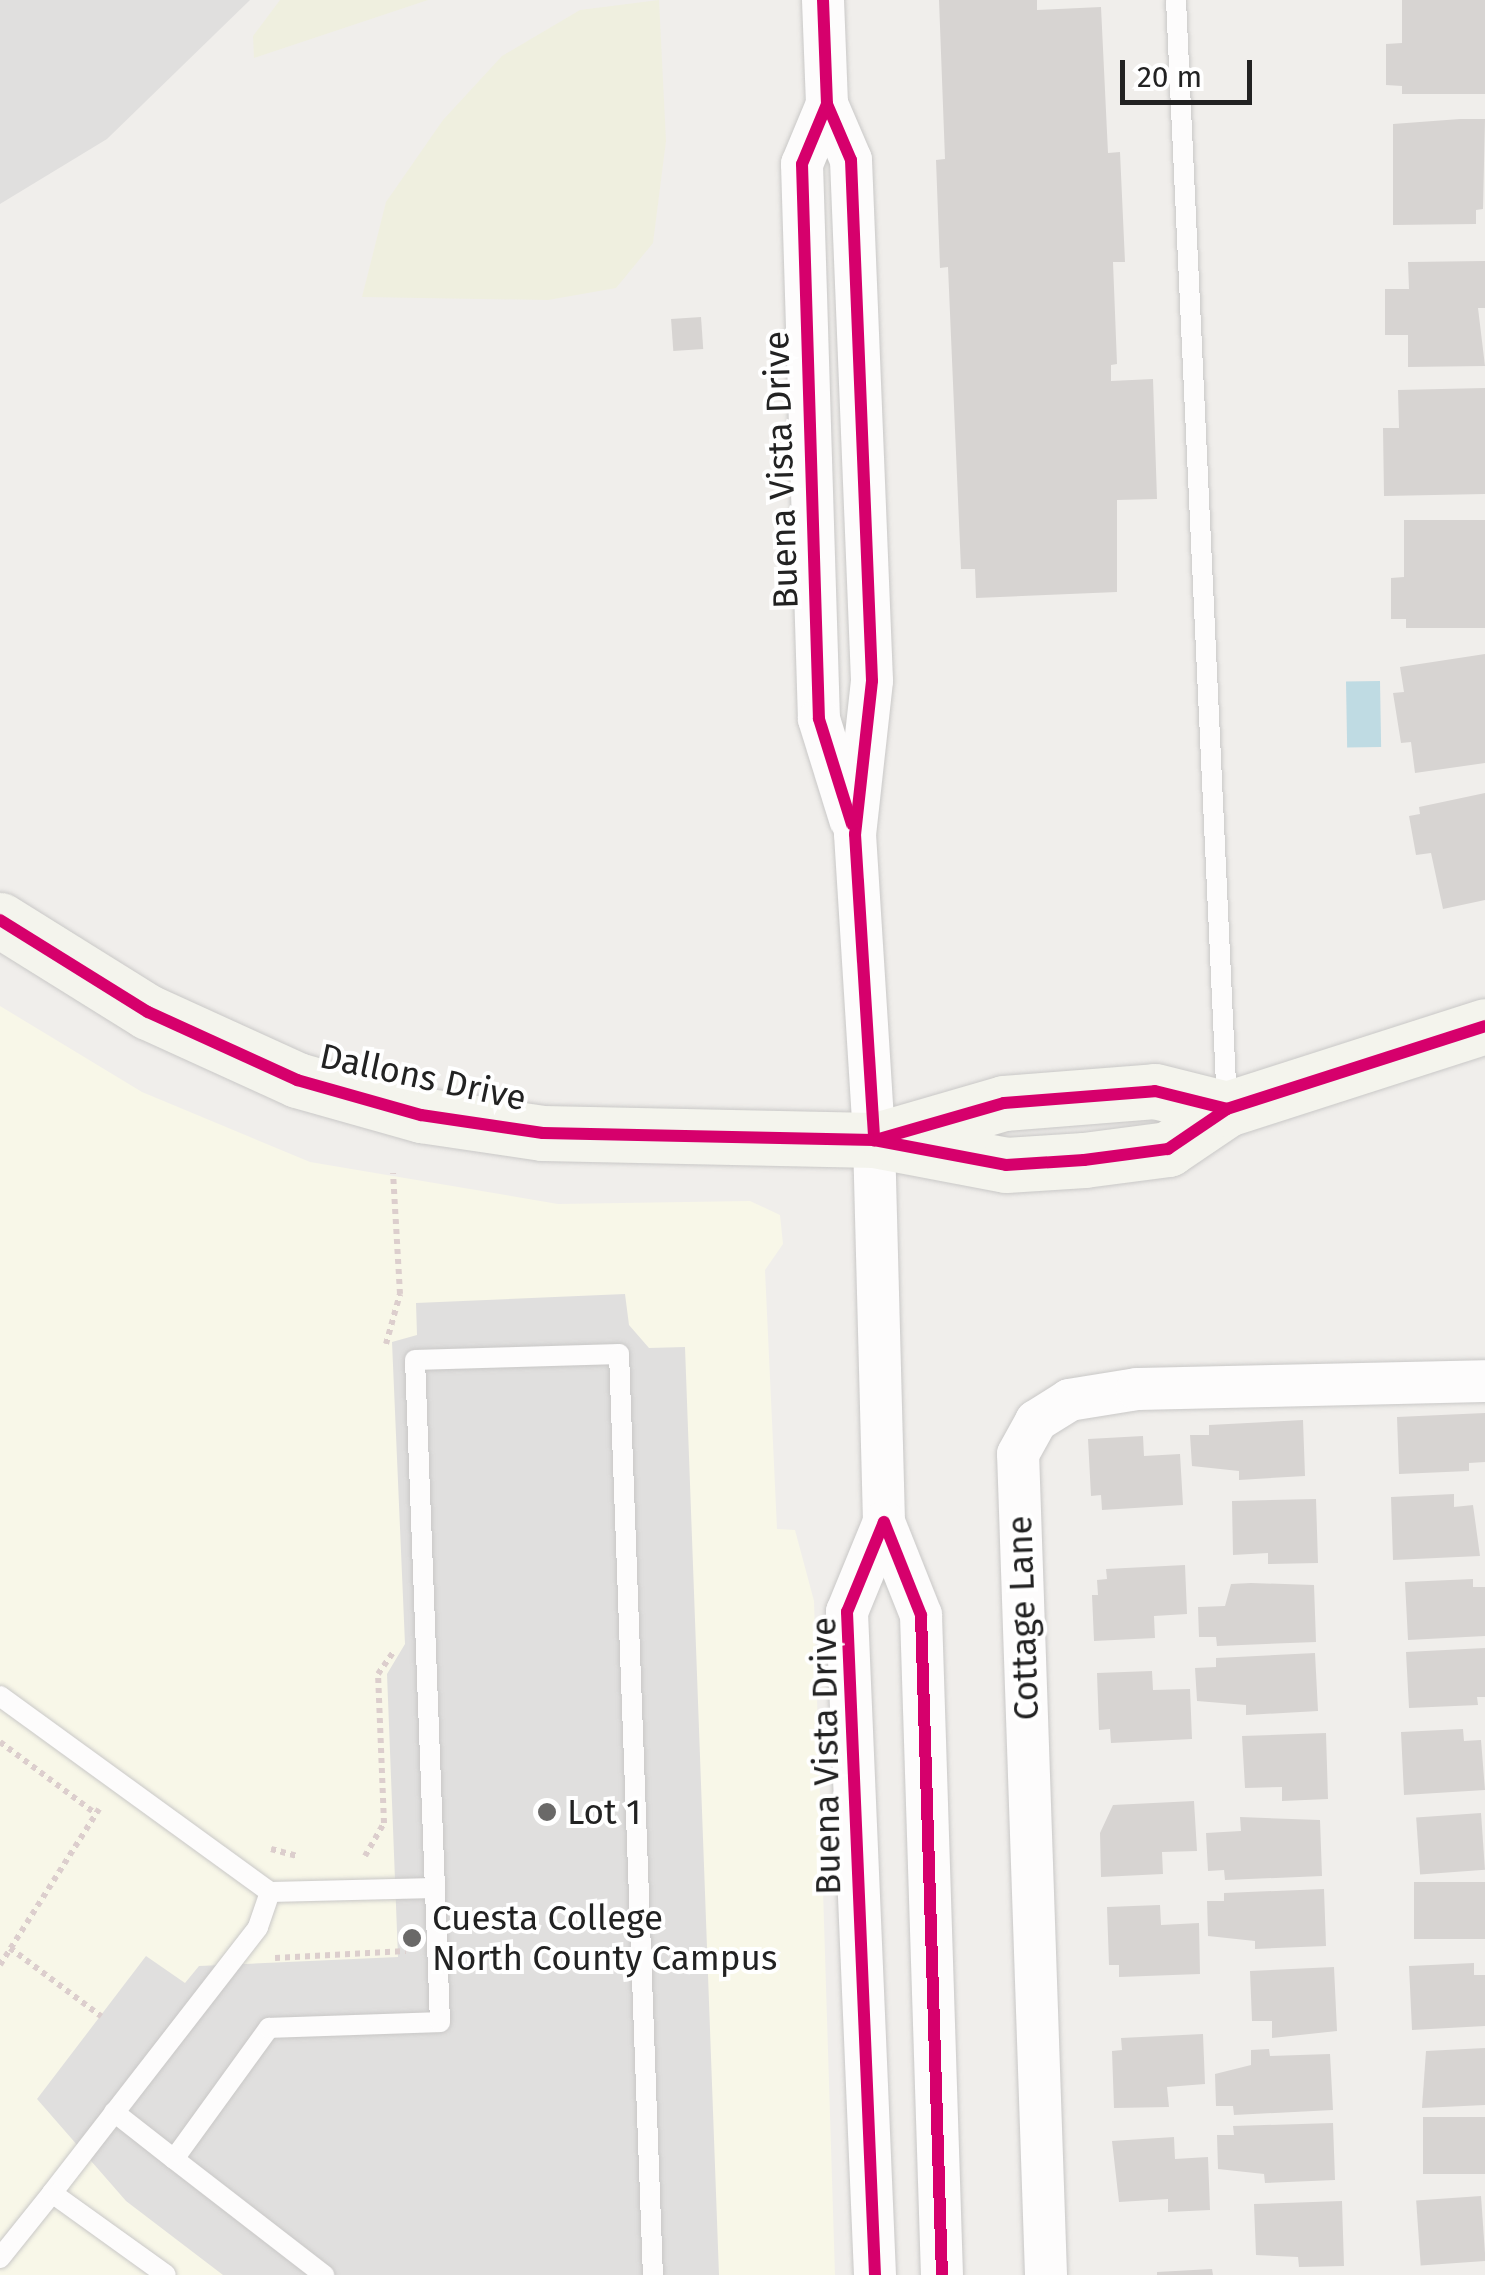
<!DOCTYPE html>
<style>
body{margin:0}
#map{position:relative;width:1485px;height:2275px;overflow:hidden;background:#f0eeeb;font-family:"Fira Sans",sans-serif}
div>[style]{position:absolute}
[style*='--x']{left:calc(var(--x)*1px);top:calc(var(--y)*1px);width:calc(var(--w)*1px);rotate:calc(var(--a)*1deg)}
.education>*{inset:0;background:#f8f7e8}
.farmland>*{inset:0;background:#efefdf}
.parking>*{inset:0;background:#e0dfde}
.water>*{inset:0;background:#bfdbe3;transform-origin:0 0}
.building>*{inset:0;background:#d7d4d2;transform-origin:0 0}
.path>*{height:6px;margin-top:-3px;transform-origin:0;background:repeating-linear-gradient(90deg,#dccecd 0 5px,transparent 0 10px)}
.roads{filter:drop-shadow(0 0 2px #c9c8c7) drop-shadow(0 0 2px #c9c8c7)}
.lane>*{height:20px;margin:-10px;padding:0 10px;transform-origin:10px;border-radius:10px;background:#fdfcfc}
.street>*{height:42px;margin:-21px;padding:0 21px;transform-origin:21px;border-radius:21px;background:#fdfcfc}
.secondary>*{height:55px;margin:-27.5px;padding:0 27.5px;transform-origin:27.5px;border-radius:27.5px;background:#f4f4ed}
.cycleway>*{height:12px;margin:-6px;padding:0 6px;transform-origin:6px;border-radius:6px;background:#d6006c}
.dots>*{width:28px;height:28px;translate:-50% -50%;box-sizing:border-box;border:5px solid #fff;border-radius:50%}
span{translate:-50% -50%;white-space:nowrap;text-align:center;line-height:1.15;-webkit-text-stroke:8px #fff;paint-order:stroke}
.street-label{font-size:35px;color:#222}
.poi-label{font-size:35px;color:#222}
.left{translate:0 -50%;text-align:left}
.scale{position:absolute;left:1120px;top:60px;width:132px;height:45px;box-sizing:border-box;border:5px solid #222;border-top:0;padding-left:12px;font-size:30px;line-height:35px;white-space:nowrap;color:#222;-webkit-text-stroke:8px #fff;paint-order:stroke}
</style>
<div id="map">
<div class="education">
<i style="clip-path:polygon(0 1006px,142px 1092px,310px 1162px,558px 1204px,750px 1201px,780px 1215px,783px 1244px,765px 1270px,777px 1529px,795px 1530px,814px 1601px,835px 2275px,0 2275px)"></i>
</div>
<div class="farmland">
<i style="clip-path:polygon(280px 0,428px 0,254px 58px,253px 36px)"></i>
<i style="clip-path:polygon(659px 0,666px 141px,653px 243px,616px 288px,548px 300px,362px 297px,386px 202px,443px 120px,502px 56px,580px 10px)"></i>
</div>
<div class="parking">
<i style="clip-path:polygon(0 0,250px 0,107px 139px,0 204px)"></i>
<i style="clip-path:polygon(625px 1294px,629px 1325px,649px 1348px,685px 1347px,719px 2275px,223px 2275px,126px 2201px,37px 2099px,146px 1956px,185px 1983px,199px 1966px,398px 1957px,387px 1674px,405px 1644px,392px 1342px,417px 1335px,416px 1303px)"></i>
</div>
<div class="water">
<i style="left:1380px;top:681px;width:66px;height:34px;rotate:89deg"></i>
</div>
<div class="building">
<i style="clip-path:polygon(939px 0,1037px 0,1037px 10px,1101px 7px,1108px 153px,1120px 152px,1125px 262px,1113px 262px,1117px 364px,1111px 365px,1111px 381px,1153px 379px,1157px 499px,1117px 500px,1117px 592px,976px 598px,975px 569px,961px 569px,948px 267px,940px 268px,936px 160px,945px 159px)"></i>
<i style="clip-path:polygon(1402px 0,1485px 0,1485px 94px,1402px 94px,1402px 86px,1386px 85px,1386px 44px,1402px 43px)"></i>
<i style="clip-path:polygon(1460px 119px,1485px 119px,1483px 209px,1476px 210px,1476px 224px,1393px 225px,1393px 124px)"></i>
<i style="clip-path:polygon(1485px 261px,1485px 308px,1478px 308px,1485px 366px,1408px 367px,1408px 335px,1385px 335px,1385px 289px,1409px 289px,1408px 262px)"></i>
<i style="left:701px;top:317px;width:32px;height:30px;rotate:86deg"></i>
<i style="clip-path:polygon(1485px 388px,1485px 494px,1384px 496px,1383px 428px,1399px 428px,1398px 390px)"></i>
<i style="clip-path:polygon(1404px 520px,1485px 520px,1485px 628px,1406px 628px,1406px 619px,1391px 619px,1391px 578px,1404px 577px)"></i>
<i style="clip-path:polygon(1485px 654px,1485px 763px,1415px 773px,1411px 742px,1401px 743px,1393px 693px,1404px 692px,1400px 667px)"></i>
<i style="clip-path:polygon(1485px 793px,1485px 900px,1443px 909px,1431px 853px,1416px 855px,1409px 816px,1420px 814px,1419px 807px)"></i>
<i style="clip-path:polygon(1485px 1413px,1485px 1462px,1469px 1463px,1469px 1471px,1399px 1474px,1397px 1417px)"></i>
<i style="clip-path:polygon(1303px 1420px,1305px 1476px,1239px 1480px,1239px 1471px,1192px 1466px,1190px 1435px,1209px 1435px,1209px 1425px)"></i>
<i style="clip-path:polygon(1143px 1436px,1144px 1456px,1180px 1454px,1183px 1505px,1102px 1510px,1101px 1495px,1091px 1496px,1088px 1439px)"></i>
<i style="clip-path:polygon(1454px 1494px,1454px 1507px,1473px 1505px,1480px 1556px,1393px 1560px,1391px 1497px)"></i>
<i style="clip-path:polygon(1316px 1499px,1318px 1563px,1268px 1564px,1268px 1553px,1233px 1555px,1232px 1501px)"></i>
<i style="clip-path:polygon(1185px 1565px,1187px 1614px,1154px 1616px,1155px 1638px,1094px 1641px,1092px 1595px,1098px 1595px,1097px 1580px,1107px 1579px,1106px 1569px)"></i>
<i style="clip-path:polygon(1473px 1579px,1473px 1587px,1485px 1587px,1485px 1636px,1408px 1640px,1405px 1582px)"></i>
<i style="clip-path:polygon(1251px 1583px,1314px 1585px,1316px 1642px,1217px 1646px,1216px 1637px,1199px 1637px,1198px 1607px,1225px 1606px,1231px 1584px)"></i>
<i style="clip-path:polygon(1485px 1648px,1485px 1697px,1477px 1697px,1478px 1705px,1409px 1708px,1406px 1652px)"></i>
<i style="clip-path:polygon(1315px 1653px,1318px 1711px,1246px 1715px,1246px 1705px,1197px 1701px,1195px 1668px,1216px 1667px,1216px 1658px)"></i>
<i style="clip-path:polygon(1152px 1671px,1153px 1690px,1190px 1689px,1192px 1739px,1111px 1743px,1110px 1729px,1099px 1730px,1097px 1673px)"></i>
<i style="clip-path:polygon(1463px 1729px,1464px 1741px,1481px 1740px,1485px 1790px,1404px 1795px,1401px 1732px)"></i>
<i style="clip-path:polygon(1326px 1733px,1328px 1799px,1282px 1801px,1282px 1787px,1245px 1788px,1242px 1736px)"></i>
<i style="clip-path:polygon(1194px 1801px,1197px 1851px,1162px 1852px,1163px 1874px,1101px 1877px,1100px 1833px,1113px 1805px)"></i>
<i style="left:1481px;top:1813px;width:57px;height:65px;rotate:86deg"></i>
<i style="clip-path:polygon(1240px 1817px,1320px 1820px,1322px 1876px,1225px 1880px,1224px 1870px,1208px 1871px,1206px 1833px,1241px 1831px)"></i>
<i style="left:1485px;top:1882px;width:57px;height:71px;rotate:90deg"></i>
<i style="clip-path:polygon(1324px 1889px,1326px 1946px,1255px 1949px,1255px 1941px,1208px 1936px,1207px 1901px,1224px 1901px,1224px 1893px)"></i>
<i style="clip-path:polygon(1160px 1905px,1161px 1925px,1199px 1923px,1200px 1974px,1119px 1977px,1119px 1965px,1109px 1965px,1107px 1907px)"></i>
<i style="clip-path:polygon(1474px 1963px,1474px 1975px,1485px 1975px,1485px 2026px,1412px 2030px,1409px 1966px)"></i>
<i style="clip-path:polygon(1334px 1967px,1337px 2031px,1272px 2038px,1272px 2021px,1252px 2021px,1250px 1971px)"></i>
<i style="clip-path:polygon(1203px 2034px,1205px 2084px,1167px 2087px,1169px 2107px,1114px 2108px,1112px 2051px,1122px 2050px,1121px 2038px)"></i>
<i style="clip-path:polygon(1485px 2048px,1485px 2105px,1422px 2108px,1426px 2051px)"></i>
<i style="clip-path:polygon(1269px 2049px,1270px 2056px,1330px 2054px,1333px 2110px,1234px 2115px,1233px 2106px,1216px 2106px,1215px 2074px,1251px 2065px,1251px 2050px)"></i>
<i style="left:1485px;top:2117px;width:57px;height:62px;rotate:90deg"></i>
<i style="clip-path:polygon(1333px 2123px,1335px 2180px,1265px 2183px,1264px 2174px,1218px 2169px,1217px 2135px,1234px 2135px,1233px 2126px)"></i>
<i style="clip-path:polygon(1174px 2137px,1175px 2159px,1208px 2157px,1210px 2210px,1168px 2212px,1168px 2199px,1119px 2202px,1112px 2141px)"></i>
<i style="left:1481px;top:2196px;width:65px;height:65px;rotate:86deg"></i>
<i style="clip-path:polygon(1342px 2201px,1344px 2266px,1299px 2267px,1298px 2257px,1256px 2255px,1254px 2204px)"></i>
<i style="clip-path:polygon(1212px 2269px,1213px 2275px,1157px 2275px,1157px 2272px)"></i>
</div>
<div class="path">
<i style="--x:386;--y:1344;--w:52;--a:-74.4"></i>
<i style="--x:400;--y:1294;--w:121;--a:-93.3"></i>
<i style="--x:0;--y:1742;--w:119;--a:36.8"></i>
<i style="--x:271;--y:1849;--w:28;--a:15"></i>
<i style="--x:365;--y:1856;--w:38;--a:-60"></i>
<i style="--x:384;--y:1823;--w:149;--a:-92.3"></i>
<i style="--x:378;--y:1674;--w:28;--a:-55"></i>
<i style="--x:10;--y:1948;--w:114;--a:36.8"></i>
<i style="--x:275;--y:1958;--w:131;--a:-3.1"></i>
<i style="--x:0;--y:1965;--w:185;--a:-57.6"></i>
</div>
<div class="roads">
<div class="lane">
<i style="--x:1176;--y:0;--w:1108;--a:87.36"></i>
<i style="--x:0;--y:1696;--w:334;--a:36"></i>
<i style="--x:270;--y:1892;--w:165;--a:-1.4"></i>
<i style="--x:114;--y:2112;--w:76;--a:38.1"></i>
<i style="--x:174;--y:2159;--w:162;--a:-54.1"></i>
<i style="--x:269;--y:2028;--w:171;--a:-2"></i>
<i style="--x:440;--y:2022;--w:662;--a:-92.16"></i>
<i style="--x:415;--y:1360;--w:204;--a:-1.7"></i>
<i style="--x:619;--y:1354;--w:922;--a:87.89"></i>
<i style="--x:174;--y:2159;--w:190;--a:37.7"></i>
<i style="--x:52;--y:2193;--w:336;--a:-52.2"></i>
<i style="--x:258;--y:1927;--w:37;--a:-71"></i>
<i style="--x:0;--y:2258;--w:83;--a:-51.3"></i>
<i style="--x:52;--y:2193;--w:140;--a:35.7"></i>
</div>
<div class="street">
<i style="--x:823;--y:0;--w:104;--a:87.8"></i>
<i style="--x:827;--y:104;--w:61;--a:66.8"></i>
<i style="--x:851;--y:160;--w:521;--a:87.69"></i>
<i style="--x:872;--y:681;--w:154;--a:96.3"></i>
<i style="--x:855;--y:834;--w:307;--a:86.4"></i>
<i style="--x:874;--y:1140;--w:382;--a:88.5"></i>
<i style="--x:884;--y:1522;--w:100;--a:68.3"></i>
<i style="--x:921;--y:1615;--w:660;--a:88.18"></i>
<i style="--x:827;--y:104;--w:65;--a:112.6"></i>
<i style="--x:802;--y:164;--w:555;--a:88.25"></i>
<i style="--x:819;--y:719;--w:105;--a:72.8"></i>
<i style="--x:875;--y:2275;--w:664;--a:-92.42"></i>
<i style="--x:847;--y:1612;--w:97;--a:-67.7"></i>
<i style="--x:1046;--y:2275;--w:821;--a:-91.95"></i>
<i style="--x:1018;--y:1454;--w:38;--a:-61"></i>
<i style="--x:1036;--y:1421;--w:39;--a:-32"></i>
<i style="--x:1069;--y:1400;--w:69;--a:-9.2"></i>
<i style="--x:1137;--y:1389;--w:348;--a:-1.3"></i>
</div>
<div class="secondary">
<i style="--x:0;--y:920;--w:174;--a:31.9"></i>
<i style="--x:148;--y:1012;--w:164;--a:24.5"></i>
<i style="--x:297;--y:1080;--w:129;--a:15.8"></i>
<i style="--x:421;--y:1115;--w:123;--a:8.4"></i>
<i style="--x:543;--y:1133;--w:331;--a:1.2"></i>
<i style="--x:874;--y:1140;--w:134;--a:10.7"></i>
<i style="--x:1006;--y:1165;--w:78;--a:-3.7"></i>
<i style="--x:1084;--y:1160;--w:85;--a:-7.5"></i>
<i style="--x:1168;--y:1149;--w:71;--a:-34.1"></i>
<i style="--x:1227;--y:1109;--w:271;--a:-17.8"></i>
<i style="--x:887;--y:1137;--w:122;--a:-16.2"></i>
<i style="--x:1004;--y:1103;--w:151;--a:-4.5"></i>
<i style="--x:1155;--y:1091;--w:74;--a:14"></i>
</div>
</div>
<div class="cycleway">
<i style="--x:823;--y:0;--w:104;--a:87.8"></i>
<i style="--x:827;--y:104;--w:61;--a:66.8"></i>
<i style="--x:851;--y:160;--w:521;--a:87.69"></i>
<i style="--x:872;--y:681;--w:154;--a:96.3"></i>
<i style="--x:855;--y:834;--w:307;--a:86.4"></i>
<i style="--x:827;--y:104;--w:65;--a:112.6"></i>
<i style="--x:802;--y:164;--w:555;--a:88.25"></i>
<i style="--x:819;--y:719;--w:110;--a:72.6"></i>
<i style="--x:0;--y:920;--w:174;--a:31.9"></i>
<i style="--x:148;--y:1012;--w:164;--a:24.5"></i>
<i style="--x:297;--y:1080;--w:129;--a:15.8"></i>
<i style="--x:421;--y:1115;--w:123;--a:8.4"></i>
<i style="--x:543;--y:1133;--w:331;--a:1.2"></i>
<i style="--x:874;--y:1140;--w:134;--a:10.7"></i>
<i style="--x:1006;--y:1165;--w:78;--a:-3.7"></i>
<i style="--x:1084;--y:1160;--w:85;--a:-7.5"></i>
<i style="--x:1168;--y:1149;--w:71;--a:-34.1"></i>
<i style="--x:1227;--y:1109;--w:271;--a:-17.8"></i>
<i style="--x:879;--y:1139;--w:130;--a:-16.1"></i>
<i style="--x:1004;--y:1103;--w:151;--a:-4.5"></i>
<i style="--x:1155;--y:1091;--w:74;--a:14"></i>
<i style="--x:884;--y:1522;--w:100;--a:68.3"></i>
<i style="--x:921;--y:1615;--w:660;--a:88.18"></i>
<i style="--x:875;--y:2275;--w:664;--a:-92.42"></i>
<i style="--x:847;--y:1612;--w:97;--a:-67.7"></i>
</div>
<div class="dots">
<i style="left:547px;top:1812px;background:#6a6968"></i>
<i style="left:412px;top:1938px;background:#6a6968"></i>
</div>
<div class="street-label">
<span style="left:781px;top:470px;rotate:-92deg">Buena Vista Drive</span>
<span style="left:423px;top:1077px;rotate:12deg">Dallons Drive</span>
<span style="left:1023px;top:1618px;rotate:-92deg">Cottage Lane</span>
<span style="left:826px;top:1756px;rotate:-91deg">Buena Vista Drive</span>
</div>
<div class="poi-label">
<span class="left" style="left:567px;top:1812px">Lot 1</span>
<span class="left" style="left:432px;top:1938px">Cuesta College<br>North County Campus</span>
</div>
<div class="scale">20 m</div>
</div>
